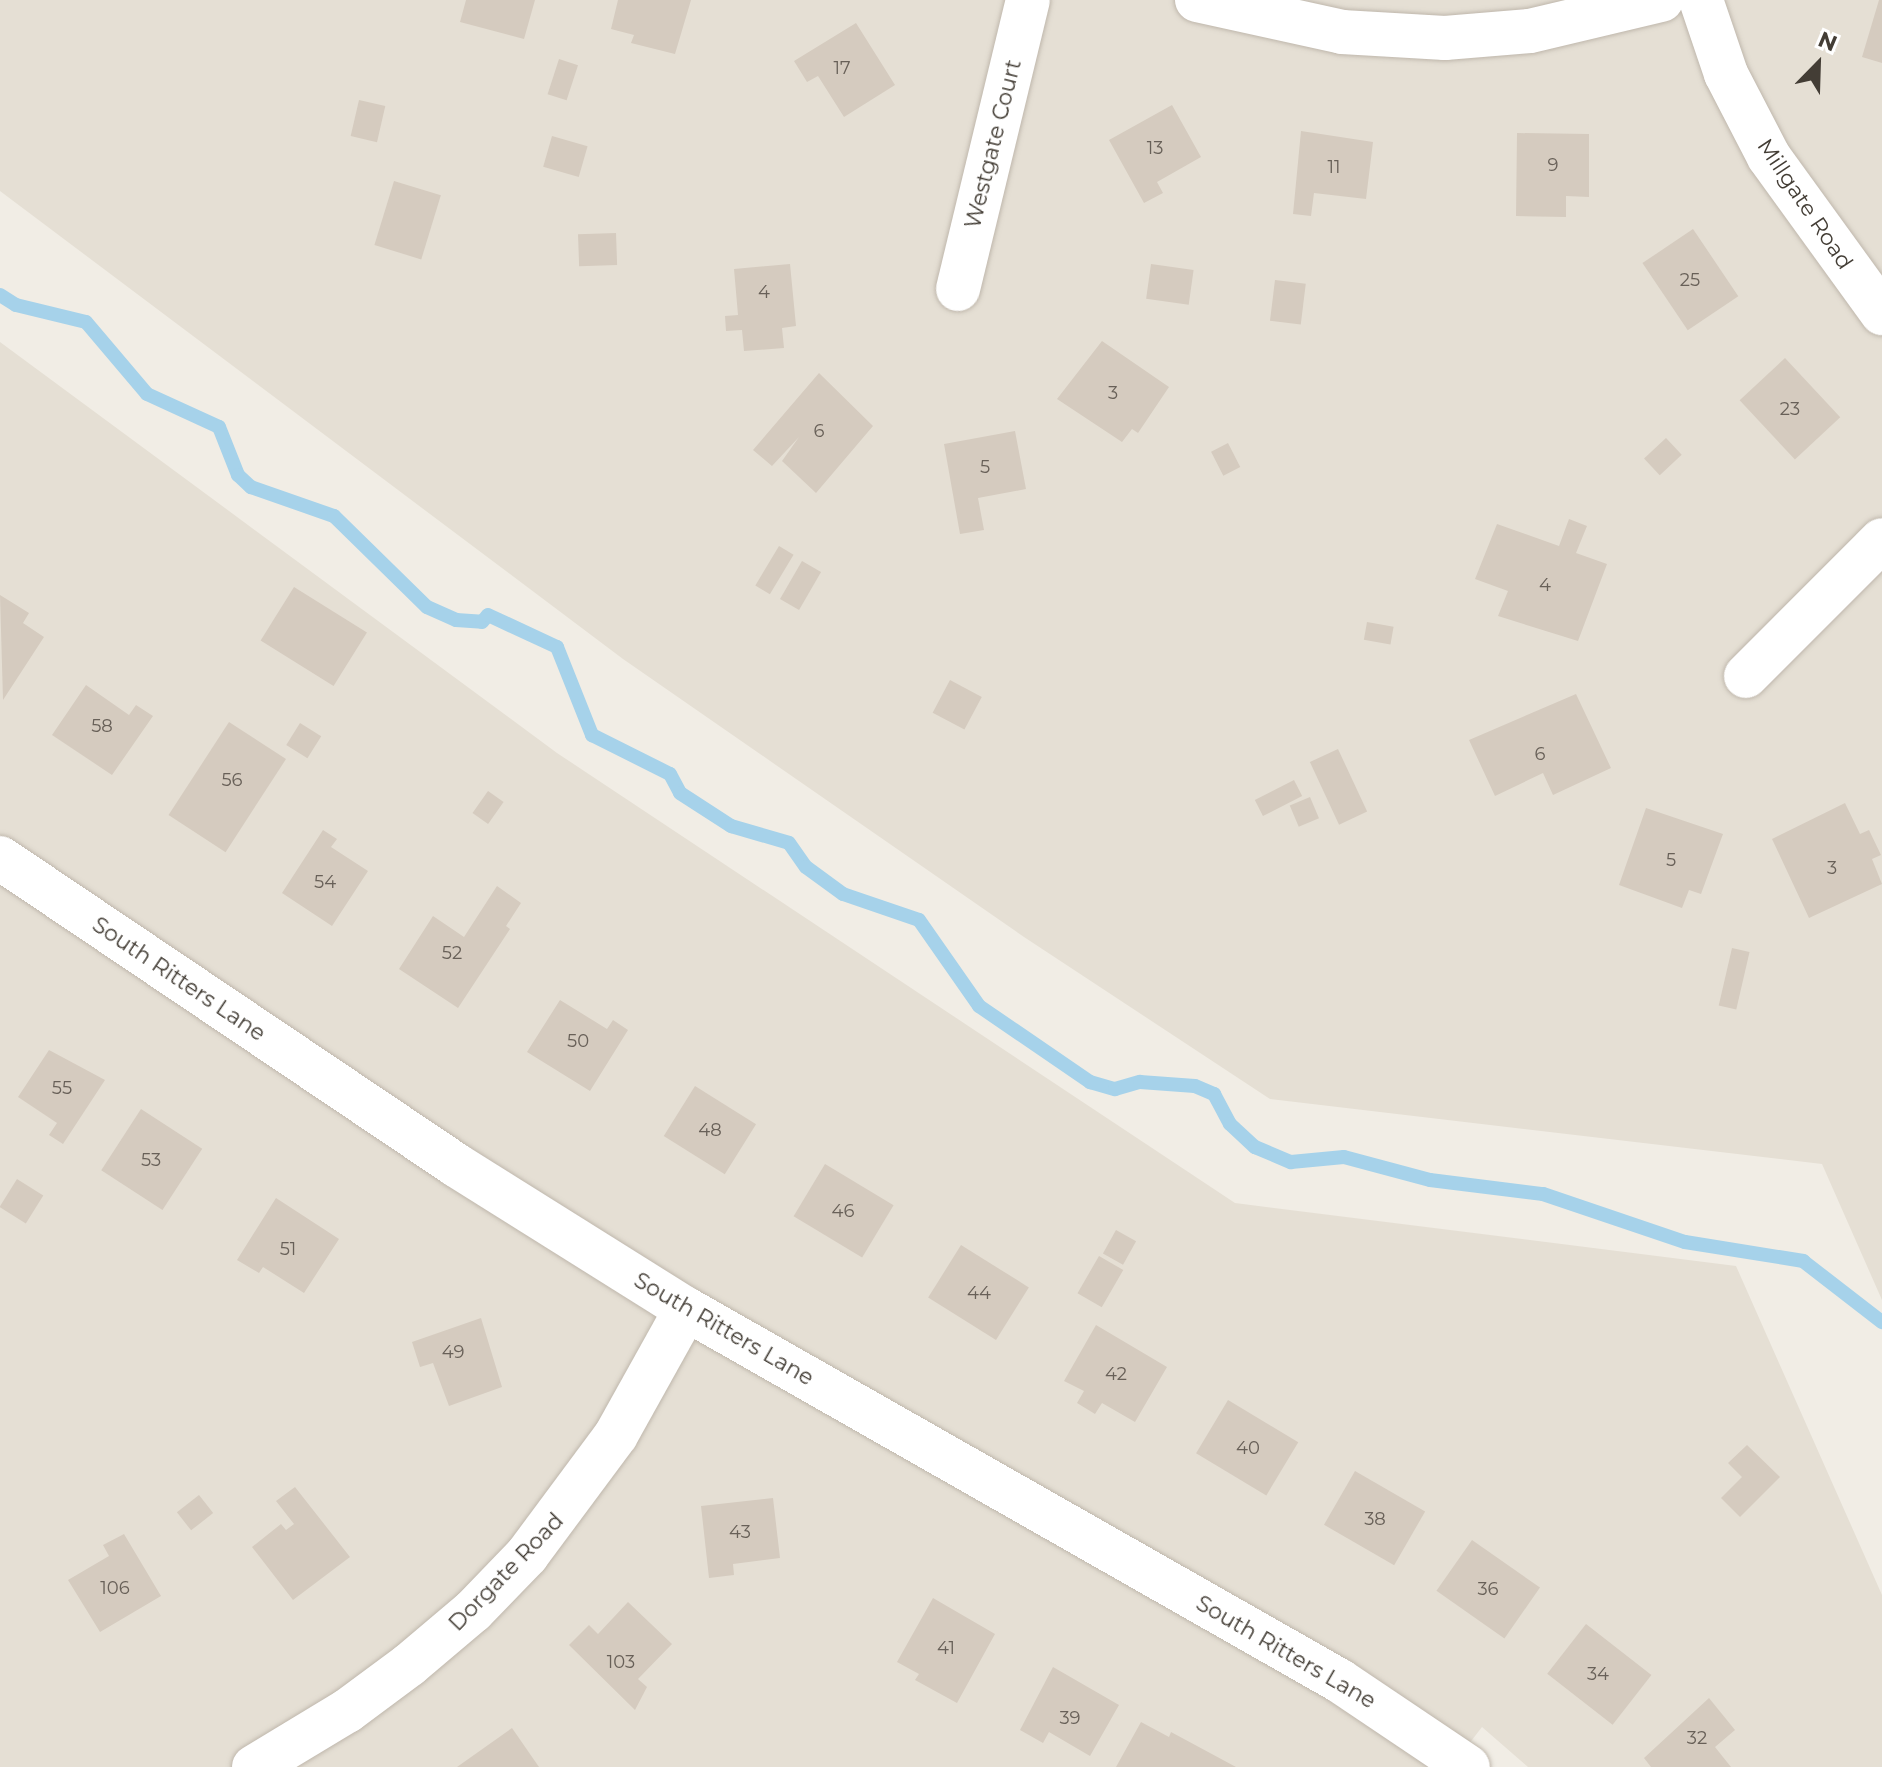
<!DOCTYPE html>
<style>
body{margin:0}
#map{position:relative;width:1882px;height:1767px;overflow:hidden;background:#f1ede5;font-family:Montserrat,sans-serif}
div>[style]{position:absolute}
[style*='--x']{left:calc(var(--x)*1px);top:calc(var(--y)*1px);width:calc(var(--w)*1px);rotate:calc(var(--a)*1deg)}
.residential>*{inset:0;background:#e5dfd4}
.stream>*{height:14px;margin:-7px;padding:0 7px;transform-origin:7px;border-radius:7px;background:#a6d2ea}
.building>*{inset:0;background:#d5cbbf;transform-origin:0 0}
.roads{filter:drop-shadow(0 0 2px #bfb7ac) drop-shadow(0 0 2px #bfb7ac)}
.minor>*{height:44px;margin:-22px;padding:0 22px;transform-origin:22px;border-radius:22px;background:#fff}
span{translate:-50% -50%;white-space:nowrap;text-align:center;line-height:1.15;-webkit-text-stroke:7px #fff;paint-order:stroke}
.number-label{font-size:18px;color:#686058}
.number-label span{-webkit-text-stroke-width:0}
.street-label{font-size:22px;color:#433d35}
.north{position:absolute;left:1778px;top:24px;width:80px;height:80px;-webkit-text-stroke:6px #fff;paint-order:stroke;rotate:23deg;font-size:22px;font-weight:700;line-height:32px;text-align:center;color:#433d35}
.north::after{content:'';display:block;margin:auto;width:28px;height:36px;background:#433d35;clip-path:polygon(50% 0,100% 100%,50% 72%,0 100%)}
</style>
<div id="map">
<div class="residential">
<i style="clip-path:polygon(0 0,1882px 0,1882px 1300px,1822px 1164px,1270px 1099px,1024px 937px,623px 659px,0 191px)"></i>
<i style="clip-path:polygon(0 342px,557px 753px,1235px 1203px,1736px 1266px,1882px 1595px,1882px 1767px,1528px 1767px,1482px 1727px,1451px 1767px,0 1767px)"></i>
</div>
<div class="stream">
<i style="--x:0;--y:295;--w:19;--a:32"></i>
<i style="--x:16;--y:305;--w:72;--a:13.7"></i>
<i style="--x:86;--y:322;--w:94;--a:49.7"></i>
<i style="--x:147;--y:394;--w:79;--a:24.6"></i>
<i style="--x:219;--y:427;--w:52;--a:68.4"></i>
<i style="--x:238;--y:475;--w:18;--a:43"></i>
<i style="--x:251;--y:487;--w:88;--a:19.3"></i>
<i style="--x:334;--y:516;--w:130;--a:44.4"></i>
<i style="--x:427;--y:607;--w:32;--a:24"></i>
<i style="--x:456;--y:620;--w:26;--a:4"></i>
<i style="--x:482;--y:622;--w:9;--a:-49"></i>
<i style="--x:488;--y:615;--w:76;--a:24.9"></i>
<i style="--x:557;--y:647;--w:95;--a:68.3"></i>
<i style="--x:592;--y:735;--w:87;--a:26.6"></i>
<i style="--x:670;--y:774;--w:21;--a:62"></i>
<i style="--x:680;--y:793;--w:61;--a:32.9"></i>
<i style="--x:731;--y:826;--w:60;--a:16.3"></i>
<i style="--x:789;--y:843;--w:29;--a:55"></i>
<i style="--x:806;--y:867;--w:46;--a:36.1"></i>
<i style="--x:843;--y:894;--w:80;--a:18.9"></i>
<i style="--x:919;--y:920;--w:105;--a:55.1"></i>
<i style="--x:979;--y:1006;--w:135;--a:34.4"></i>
<i style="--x:1090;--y:1082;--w:26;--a:16"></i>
<i style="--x:1115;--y:1089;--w:26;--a:-16"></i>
<i style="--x:1140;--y:1082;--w:55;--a:4.2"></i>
<i style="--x:1195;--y:1086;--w:21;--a:23"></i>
<i style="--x:1214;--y:1094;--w:34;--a:62"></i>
<i style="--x:1230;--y:1124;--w:34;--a:43"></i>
<i style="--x:1255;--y:1147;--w:39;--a:23"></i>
<i style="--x:1291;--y:1162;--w:53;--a:-5.4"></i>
<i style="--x:1344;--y:1157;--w:89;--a:15"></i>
<i style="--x:1430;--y:1180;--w:114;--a:7.1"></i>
<i style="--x:1543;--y:1194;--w:150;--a:18.7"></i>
<i style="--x:1685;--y:1242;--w:120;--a:9.1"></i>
<i style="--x:1803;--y:1261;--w:100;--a:37.7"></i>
</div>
<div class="building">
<i style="clip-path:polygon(466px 0,535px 0,524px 39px,460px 22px)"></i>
<i style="clip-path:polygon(618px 0,691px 0,675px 54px,631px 43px,634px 35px,611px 29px)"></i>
<i style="clip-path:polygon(1879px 0,1882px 0,1882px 63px,1862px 57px)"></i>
<i style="clip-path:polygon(856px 23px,895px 85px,844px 117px,818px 76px,807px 82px,794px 61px)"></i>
<i style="left:559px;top:59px;width:20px;height:37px;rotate:18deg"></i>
<i style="left:359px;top:100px;width:27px;height:37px;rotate:13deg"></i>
<i style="clip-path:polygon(1172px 105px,1201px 157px,1157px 182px,1163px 193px,1144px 203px,1109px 140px)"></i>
<i style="clip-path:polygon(1301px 131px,1373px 142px,1366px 199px,1314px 193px,1311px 216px,1293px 214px)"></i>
<i style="clip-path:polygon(1517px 133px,1589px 134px,1589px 197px,1566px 196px,1566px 217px,1516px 216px)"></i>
<i style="left:552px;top:136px;width:37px;height:32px;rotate:16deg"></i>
<i style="left:394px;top:181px;width:49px;height:67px;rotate:17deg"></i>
<i style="left:1693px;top:229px;width:81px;height:61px;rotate:56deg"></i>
<i style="left:616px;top:233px;width:32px;height:38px;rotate:88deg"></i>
<i style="clip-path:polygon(790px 264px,796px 326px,782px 328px,784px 348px,744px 351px,742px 330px,726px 331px,725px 316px,738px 315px,734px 269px)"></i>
<i style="left:1151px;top:264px;width:43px;height:35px;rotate:8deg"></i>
<i style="left:1275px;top:280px;width:31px;height:41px;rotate:7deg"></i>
<i style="clip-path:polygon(1102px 341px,1169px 387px,1138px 433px,1132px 429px,1122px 442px,1057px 399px)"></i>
<i style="left:1785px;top:358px;width:81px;height:62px;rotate:47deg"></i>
<i style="clip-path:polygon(819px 373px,873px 426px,816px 493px,782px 461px,799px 437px,772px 466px,753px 450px)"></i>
<i style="clip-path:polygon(1015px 431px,1026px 489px,978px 498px,984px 530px,960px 534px,944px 444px)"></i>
<i style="left:1666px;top:438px;width:23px;height:30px;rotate:47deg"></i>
<i style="left:1228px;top:443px;width:27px;height:19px;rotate:63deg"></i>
<i style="clip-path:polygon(1569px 519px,1587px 526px,1576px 553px,1607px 564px,1578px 641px,1498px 616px,1508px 591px,1475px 579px,1497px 524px,1559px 546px)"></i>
<i style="left:779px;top:546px;width:17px;height:46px;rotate:31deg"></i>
<i style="left:802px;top:561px;width:22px;height:44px;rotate:30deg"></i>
<i style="left:294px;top:587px;width:86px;height:63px;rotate:32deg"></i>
<i style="clip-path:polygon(0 595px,29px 613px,23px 623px,44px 637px,3px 700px)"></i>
<i style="left:1367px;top:622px;width:27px;height:18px;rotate:10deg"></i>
<i style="left:950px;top:680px;width:36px;height:37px;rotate:28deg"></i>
<i style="clip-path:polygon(86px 685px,129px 715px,136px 705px,153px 716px,112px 775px,52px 735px)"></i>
<i style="clip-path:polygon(1576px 694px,1611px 768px,1553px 795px,1543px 773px,1495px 796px,1469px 740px)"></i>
<i style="left:229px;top:722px;width:68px;height:111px;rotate:33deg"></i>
<i style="left:300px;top:723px;width:25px;height:26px;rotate:32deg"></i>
<i style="left:1338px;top:749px;width:69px;height:31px;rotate:65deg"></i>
<i style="left:1294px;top:780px;width:18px;height:44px;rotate:63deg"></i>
<i style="left:488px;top:791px;width:19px;height:27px;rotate:35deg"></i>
<i style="left:1310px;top:797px;width:23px;height:22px;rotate:67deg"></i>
<i style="clip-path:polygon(1845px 803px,1860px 834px,1869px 830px,1881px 855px,1872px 859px,1882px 884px,1809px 918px,1772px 839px)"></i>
<i style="clip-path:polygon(1646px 808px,1723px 834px,1701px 894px,1689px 890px,1682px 908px,1619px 885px)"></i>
<i style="clip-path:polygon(323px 830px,337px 839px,331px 847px,368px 871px,332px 926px,282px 893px)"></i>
<i style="clip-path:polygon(497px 886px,521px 903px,506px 926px,510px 929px,458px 1008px,399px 969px,433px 916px,464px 937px)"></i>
<i style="left:1732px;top:948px;width:18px;height:59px;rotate:13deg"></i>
<i style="clip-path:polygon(560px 1000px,607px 1029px,613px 1020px,628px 1030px,590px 1091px,527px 1052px)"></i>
<i style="clip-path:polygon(49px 1050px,105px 1080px,63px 1144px,49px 1135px,57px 1123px,18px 1097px)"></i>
<i style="left:695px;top:1086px;width:72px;height:59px;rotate:32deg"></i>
<i style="left:141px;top:1109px;width:73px;height:73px;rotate:33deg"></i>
<i style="left:825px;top:1164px;width:80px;height:61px;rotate:31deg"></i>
<i style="left:17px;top:1179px;width:31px;height:33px;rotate:32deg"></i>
<i style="clip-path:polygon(276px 1198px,339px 1239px,304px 1293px,263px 1267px,259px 1273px,237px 1260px)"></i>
<i style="left:1116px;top:1230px;width:23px;height:27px;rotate:29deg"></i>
<i style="left:961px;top:1245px;width:80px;height:62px;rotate:32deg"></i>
<i style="left:1099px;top:1256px;width:28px;height:43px;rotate:30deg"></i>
<i style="clip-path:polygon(481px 1318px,502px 1387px,449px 1406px,433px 1363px,420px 1367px,412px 1342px)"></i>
<i style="clip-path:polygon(1096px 1325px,1167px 1367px,1135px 1422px,1102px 1403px,1095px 1414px,1077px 1403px,1084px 1391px,1064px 1381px)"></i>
<i style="left:1228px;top:1400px;width:82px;height:62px;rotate:31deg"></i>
<i style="clip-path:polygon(1747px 1445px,1780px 1477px,1740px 1517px,1721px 1498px,1742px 1477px,1728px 1463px)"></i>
<i style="left:1355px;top:1471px;width:81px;height:62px;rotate:30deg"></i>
<i style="clip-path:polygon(295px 1487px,350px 1557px,293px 1600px,252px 1547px,281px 1524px,286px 1530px,294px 1524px,276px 1501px)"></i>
<i style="left:199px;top:1495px;width:23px;height:28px;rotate:52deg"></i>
<i style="clip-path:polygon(773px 1498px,780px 1558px,733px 1564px,734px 1575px,709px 1578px,701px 1506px)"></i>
<i style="clip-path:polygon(124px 1534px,161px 1596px,100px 1632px,68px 1580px,109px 1556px,103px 1545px)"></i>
<i style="left:1472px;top:1540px;width:83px;height:62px;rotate:35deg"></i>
<i style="clip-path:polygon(933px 1598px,995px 1634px,957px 1703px,915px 1680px,919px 1674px,897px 1662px)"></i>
<i style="clip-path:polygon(628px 1602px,672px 1644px,638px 1679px,647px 1687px,635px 1710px,569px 1645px,589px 1625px,598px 1634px)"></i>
<i style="left:1586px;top:1624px;width:83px;height:63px;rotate:38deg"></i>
<i style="clip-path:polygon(1053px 1667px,1119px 1705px,1090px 1756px,1049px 1732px,1043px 1743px,1020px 1730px)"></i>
<i style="clip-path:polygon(1709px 1698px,1735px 1730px,1715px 1747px,1731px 1767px,1651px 1767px,1644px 1758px)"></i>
<i style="clip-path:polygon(1141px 1722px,1169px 1737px,1171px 1732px,1236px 1767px,1116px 1767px)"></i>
<i style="clip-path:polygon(512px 1728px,539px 1767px,457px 1767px)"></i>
</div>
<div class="roads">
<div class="minor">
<i style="--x:1197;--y:0;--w:148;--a:12.4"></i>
<i style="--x:1342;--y:32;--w:103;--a:3.3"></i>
<i style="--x:1445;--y:38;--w:85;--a:-4.7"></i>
<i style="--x:1530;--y:31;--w:135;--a:-13.3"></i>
<i style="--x:1701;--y:0;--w:78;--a:71.3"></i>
<i style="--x:1726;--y:74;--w:93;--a:62.6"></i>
<i style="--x:1769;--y:157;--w:193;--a:54.1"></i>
<i style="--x:958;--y:289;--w:297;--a:-76.4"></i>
<i style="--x:1746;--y:676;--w:192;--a:-45"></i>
<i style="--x:0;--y:858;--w:550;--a:33.95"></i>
<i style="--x:456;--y:1165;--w:271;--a:32.1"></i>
<i style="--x:686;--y:1309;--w:752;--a:29.63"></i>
<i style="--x:1340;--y:1681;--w:154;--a:33.9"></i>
<i style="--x:254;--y:1767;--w:109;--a:-31.1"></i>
<i style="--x:347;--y:1711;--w:77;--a:-36.6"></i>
<i style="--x:409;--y:1665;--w:84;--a:-40.2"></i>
<i style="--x:473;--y:1611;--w:78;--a:-46"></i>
<i style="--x:527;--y:1555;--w:149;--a:-53.4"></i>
<i style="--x:616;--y:1435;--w:144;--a:-60.9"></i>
</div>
</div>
<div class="number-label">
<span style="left:842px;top:68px">17</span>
<span style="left:1155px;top:148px">13</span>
<span style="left:1553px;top:165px">9</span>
<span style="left:1334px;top:167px">11</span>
<span style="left:1690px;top:280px">25</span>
<span style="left:764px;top:292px">4</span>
<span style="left:1113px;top:393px">3</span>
<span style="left:1790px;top:409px">23</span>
<span style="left:819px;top:431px">6</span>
<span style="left:985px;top:467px">5</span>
<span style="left:1545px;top:585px">4</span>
<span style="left:102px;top:726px">58</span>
<span style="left:1540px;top:754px">6</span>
<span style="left:232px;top:780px">56</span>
<span style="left:1671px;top:860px">5</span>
<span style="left:1832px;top:868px">3</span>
<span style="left:325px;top:882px">54</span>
<span style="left:452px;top:953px">52</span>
<span style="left:578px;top:1041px">50</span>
<span style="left:62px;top:1088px">55</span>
<span style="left:710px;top:1130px">48</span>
<span style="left:151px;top:1160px">53</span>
<span style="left:843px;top:1211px">46</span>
<span style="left:288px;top:1249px">51</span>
<span style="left:979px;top:1293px">44</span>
<span style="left:453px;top:1352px">49</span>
<span style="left:1116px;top:1374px">42</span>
<span style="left:1248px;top:1448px">40</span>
<span style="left:1375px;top:1519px">38</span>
<span style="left:740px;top:1532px">43</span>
<span style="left:115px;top:1588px">106</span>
<span style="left:1488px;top:1589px">36</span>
<span style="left:946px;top:1648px">41</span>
<span style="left:621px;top:1662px">103</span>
<span style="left:1598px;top:1674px">34</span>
<span style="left:1070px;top:1718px">39</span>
<span style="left:1697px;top:1738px">32</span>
</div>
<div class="street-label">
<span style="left:993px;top:144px;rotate:-76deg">Westgate Court</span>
<span style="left:1805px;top:204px;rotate:56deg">Millgate Road</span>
<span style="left:179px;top:979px;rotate:34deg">South Ritters Lane</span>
<span style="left:724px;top:1329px;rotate:30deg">South Ritters Lane</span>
<span style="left:506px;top:1572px;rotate:-46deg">Dorgate Road</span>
<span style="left:1286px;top:1652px;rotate:30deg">South Ritters Lane</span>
</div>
<div class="north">N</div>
</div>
